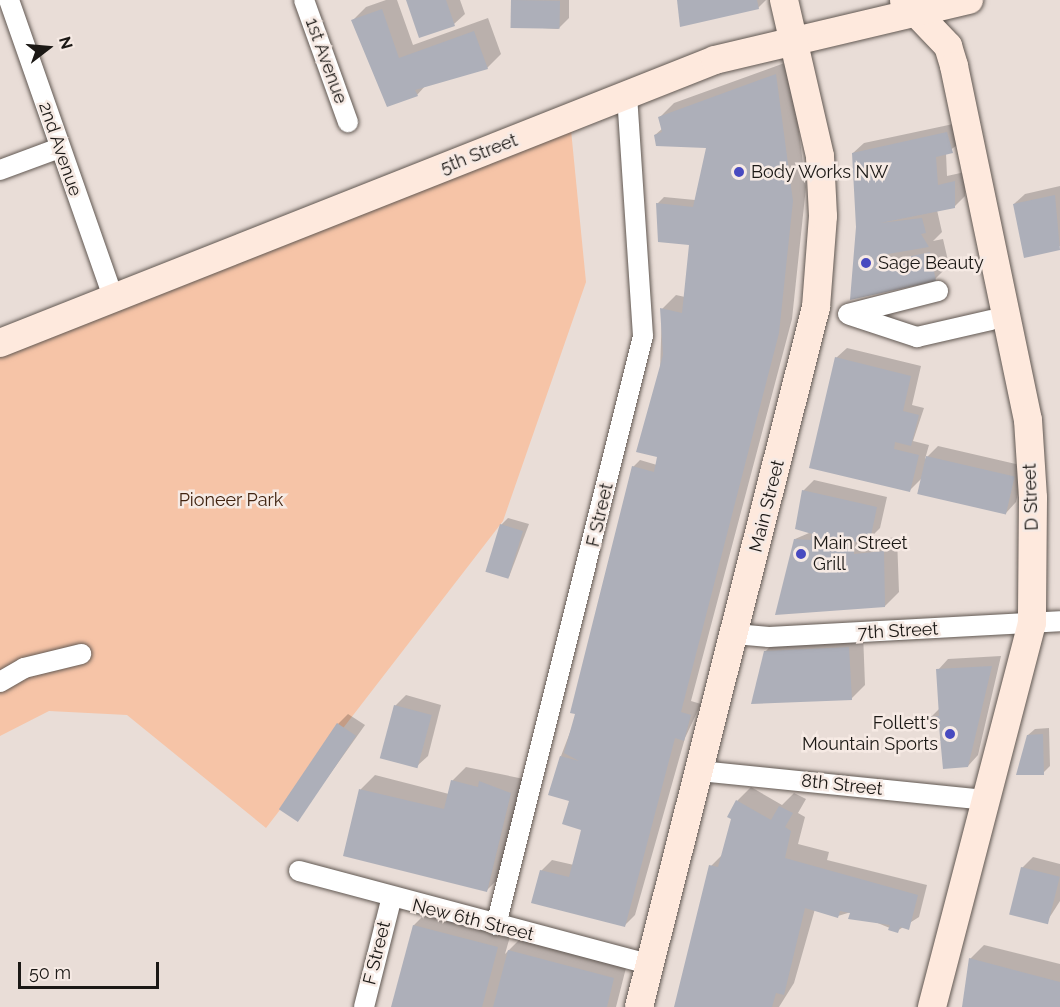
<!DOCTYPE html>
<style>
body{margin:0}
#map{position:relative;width:1060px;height:1007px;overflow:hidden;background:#e9ddd7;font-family:Raleway,sans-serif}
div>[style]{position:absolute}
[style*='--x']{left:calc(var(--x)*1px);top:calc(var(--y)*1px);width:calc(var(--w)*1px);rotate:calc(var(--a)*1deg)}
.green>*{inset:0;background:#f6c4a7}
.shadow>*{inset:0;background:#0003}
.building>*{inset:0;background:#adafb9;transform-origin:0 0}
.roads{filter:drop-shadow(0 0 2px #615852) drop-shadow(0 0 2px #615852)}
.street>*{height:20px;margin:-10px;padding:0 10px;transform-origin:10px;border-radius:10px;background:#fff}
.secondary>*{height:28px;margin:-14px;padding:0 14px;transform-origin:14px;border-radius:14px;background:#fee9dd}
.dots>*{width:16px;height:16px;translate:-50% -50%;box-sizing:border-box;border:3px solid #f6eae4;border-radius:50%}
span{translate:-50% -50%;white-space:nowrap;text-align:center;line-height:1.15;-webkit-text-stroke:5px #f6eae4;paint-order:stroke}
.street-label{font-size:18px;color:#1b1815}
.poi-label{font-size:18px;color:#1b1815}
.left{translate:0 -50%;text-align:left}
.right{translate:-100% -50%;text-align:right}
.park-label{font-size:18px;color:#412411}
.north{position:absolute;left:18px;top:18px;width:60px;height:60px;-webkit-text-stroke:4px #f6eae4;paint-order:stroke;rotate:74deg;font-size:16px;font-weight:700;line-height:24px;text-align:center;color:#1b1815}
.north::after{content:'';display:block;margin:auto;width:21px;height:27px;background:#1b1815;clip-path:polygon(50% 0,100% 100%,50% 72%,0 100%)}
.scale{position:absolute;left:18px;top:962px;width:141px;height:27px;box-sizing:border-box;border:3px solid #1b1815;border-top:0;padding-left:8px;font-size:18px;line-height:21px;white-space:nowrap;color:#1b1815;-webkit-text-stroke:4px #f6eae4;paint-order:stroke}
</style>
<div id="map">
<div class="green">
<i style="clip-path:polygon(570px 120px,586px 282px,503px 521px,266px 828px,127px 715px,49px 711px,0 736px,0 343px)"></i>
</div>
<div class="shadow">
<i style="clip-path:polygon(386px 0,397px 0,413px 45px,488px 18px,501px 54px,487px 68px,426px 85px,417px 95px,352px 21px,366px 7px)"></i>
<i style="clip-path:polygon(408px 0,460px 0,465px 14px,454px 24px)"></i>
<i style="clip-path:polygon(513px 0,569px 0,569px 18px,558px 29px,512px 26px)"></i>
<i style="clip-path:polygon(677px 0,766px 0,758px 8px)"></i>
<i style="clip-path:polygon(790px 61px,806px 187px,792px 319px,691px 701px,701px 704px,685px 738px,635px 915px,625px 925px,541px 871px,552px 860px,574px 865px,583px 829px,561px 756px,577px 714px,633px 467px,640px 460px,657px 465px,662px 309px,676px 295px,685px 297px,691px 243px,657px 204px,664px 197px,695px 200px,703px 184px,708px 148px,655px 135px,663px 128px,660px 117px,674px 103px)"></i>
<i style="clip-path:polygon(958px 123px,963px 141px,946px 153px,947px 176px,965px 172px,965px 196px,954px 207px,937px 210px,942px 232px,933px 241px,943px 239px,949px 265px,935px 279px,851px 298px,858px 227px,853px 153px,864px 143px)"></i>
<i style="clip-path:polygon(1060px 186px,1060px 246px,1025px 256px,1014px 204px,1025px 194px)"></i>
<i style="clip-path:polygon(847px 348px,921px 366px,912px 405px,924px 408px,913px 441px,929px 445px,925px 459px,938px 446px,1025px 466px,1016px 502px,1006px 513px,923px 477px,910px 490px,836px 358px)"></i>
<i style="clip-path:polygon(814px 480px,887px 497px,880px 528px,869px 539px,859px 539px,859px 542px,897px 537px,899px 592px,885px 606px,795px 539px,809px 533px,803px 491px)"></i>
<i style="clip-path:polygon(508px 518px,529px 524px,509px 577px,501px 525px)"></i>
<i style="clip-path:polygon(863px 633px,865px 685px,851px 699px,765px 652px,779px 637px)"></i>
<i style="clip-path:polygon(1001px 656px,978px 755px,968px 766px,931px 717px,940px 708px,938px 670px,948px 659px)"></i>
<i style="clip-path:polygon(406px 695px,441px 705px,428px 756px,417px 766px,395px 706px)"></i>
<i style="clip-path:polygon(348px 714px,365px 725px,298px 819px,338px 724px)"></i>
<i style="clip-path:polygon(1049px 728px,1050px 766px,1043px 773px,1028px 735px,1035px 729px)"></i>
<i style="clip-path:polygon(466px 767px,524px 779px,501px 876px,487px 890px,345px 855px,361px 789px,375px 775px,449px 794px,452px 781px)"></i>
<i style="clip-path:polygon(751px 787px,782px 805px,794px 793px,806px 799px,798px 813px,805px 817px,798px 844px,829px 852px,827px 860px,927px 885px,919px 917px,897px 931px,851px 912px,838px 916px,815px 909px,794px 983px,779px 1007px,676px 1007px,711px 866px,724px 853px,737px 801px)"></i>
<i style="clip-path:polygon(1033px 857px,1060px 864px,1060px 901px,1046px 923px,1022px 868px)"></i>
<i style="clip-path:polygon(428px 911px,511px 933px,505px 954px,523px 936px,627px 964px,616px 1007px,393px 1007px,414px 925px)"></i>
<i style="clip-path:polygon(984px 945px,1060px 964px,1060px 1007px,964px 1007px,970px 959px)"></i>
</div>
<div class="building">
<i style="clip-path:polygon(406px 0,446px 0,455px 26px,419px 38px)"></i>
<i style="left:511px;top:0;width:49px;height:28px;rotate:1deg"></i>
<i style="clip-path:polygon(677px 0,757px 0,759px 9px,680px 27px)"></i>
<i style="clip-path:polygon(382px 9px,399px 58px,474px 31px,488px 69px,415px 90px,418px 96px,387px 107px,351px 20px)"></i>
<i style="clip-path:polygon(776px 74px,793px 201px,779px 333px,681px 712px,691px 715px,684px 741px,675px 738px,625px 927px,531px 903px,540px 870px,569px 877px,578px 842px,581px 830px,562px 824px,569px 801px,548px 795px,560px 756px,579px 761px,564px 753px,575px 714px,570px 713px,632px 466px,654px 472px,657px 457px,636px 452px,663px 355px,660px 308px,682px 313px,689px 245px,658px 242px,656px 203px,693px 207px,706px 148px,656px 146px,654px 135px,662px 132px,658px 117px)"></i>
<i style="clip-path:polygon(947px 132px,953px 153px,936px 157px,938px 185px,955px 181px,955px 208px,880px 223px,922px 218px,926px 233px,921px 234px,929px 247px,888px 254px,889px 261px,930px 252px,936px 281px,850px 300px,856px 227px,852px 153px)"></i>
<i style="clip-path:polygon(1055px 195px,1060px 250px,1024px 258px,1013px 204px)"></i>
<i style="clip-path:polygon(835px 357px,911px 376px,903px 411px,919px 415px,911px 446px,895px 442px,894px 449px,919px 455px,910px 492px,809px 468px)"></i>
<i style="left:926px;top:456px;width:91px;height:39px;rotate:13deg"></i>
<i style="clip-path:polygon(802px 490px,877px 507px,870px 540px,853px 542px,854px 554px,884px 551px,885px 607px,775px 615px,794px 539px,811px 540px,812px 534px,795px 529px)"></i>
<i style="left:500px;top:524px;width:24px;height:50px;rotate:17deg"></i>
<i style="clip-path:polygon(849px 647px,852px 700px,751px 704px,764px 651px)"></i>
<i style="clip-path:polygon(992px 666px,968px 767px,943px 769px,939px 726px,930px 727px,929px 717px,939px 716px,936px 669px)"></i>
<i style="left:394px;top:705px;width:39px;height:55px;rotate:15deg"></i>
<i style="left:337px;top:723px;width:23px;height:104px;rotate:34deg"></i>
<i style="clip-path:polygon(1043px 734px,1044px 775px,1016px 775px,1027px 735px)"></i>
<i style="clip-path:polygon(451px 780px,478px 787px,479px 781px,511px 793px,487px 892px,343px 856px,359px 789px,444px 809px)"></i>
<i style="clip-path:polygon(736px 800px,771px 820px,779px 806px,793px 813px,785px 827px,791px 831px,785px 858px,918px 895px,909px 930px,900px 927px,898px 933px,888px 930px,890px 925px,848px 919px,850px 913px,840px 911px,838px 918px,805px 908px,784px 995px,776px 993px,772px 1007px,674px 1007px,709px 865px,718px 867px,731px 819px,727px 817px)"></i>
<i style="left:1021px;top:867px;width:40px;height:49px;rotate:14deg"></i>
<i style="clip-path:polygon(413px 925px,498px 947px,482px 1007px,391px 1007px)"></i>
<i style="clip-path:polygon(508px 950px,614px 978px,607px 1007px,493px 1007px)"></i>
<i style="clip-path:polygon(969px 958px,1060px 982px,1060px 1007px,962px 1007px)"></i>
</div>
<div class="roads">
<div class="street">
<i style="--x:9;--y:0;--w:315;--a:70.7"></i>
<i style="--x:304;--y:0;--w:130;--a:70.2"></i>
<i style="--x:0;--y:170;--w:63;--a:-20.4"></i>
<i style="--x:848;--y:314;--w:93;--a:-14.3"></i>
<i style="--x:850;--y:315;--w:71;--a:18.2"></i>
<i style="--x:917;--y:337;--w:76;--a:-12.9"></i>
<i style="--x:735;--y:634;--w:34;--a:5"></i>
<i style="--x:769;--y:637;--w:291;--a:-3.1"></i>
<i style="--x:0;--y:682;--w:28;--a:-30"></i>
<i style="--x:24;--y:668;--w:59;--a:-13.8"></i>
<i style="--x:700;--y:771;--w:286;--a:5.8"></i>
<i style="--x:299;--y:871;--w:362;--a:14.9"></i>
<i style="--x:496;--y:925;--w:607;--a:-75.99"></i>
<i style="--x:643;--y:336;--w:239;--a:-93.8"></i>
<i style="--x:364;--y:1007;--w:110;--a:-75.8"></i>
</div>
<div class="secondary">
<i style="--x:904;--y:0;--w:64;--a:46.3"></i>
<i style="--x:948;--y:46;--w:21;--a:73"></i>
<i style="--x:954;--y:66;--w:362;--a:78.2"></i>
<i style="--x:1028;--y:420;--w:78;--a:86.3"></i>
<i style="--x:1033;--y:498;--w:125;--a:90.5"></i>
<i style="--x:1032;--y:623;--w:397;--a:104.6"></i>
<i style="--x:0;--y:343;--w:769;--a:-21.59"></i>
<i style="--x:715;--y:60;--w:261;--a:-13.3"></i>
<i style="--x:639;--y:1007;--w:722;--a:-75.81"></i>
<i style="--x:816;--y:307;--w:91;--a:-85.6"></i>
<i style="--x:823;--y:216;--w:60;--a:-92.9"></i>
<i style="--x:820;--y:156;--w:160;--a:-103"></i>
</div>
</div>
<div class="dots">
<i style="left:739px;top:172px;background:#484ac0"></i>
<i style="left:866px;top:263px;background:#484ac0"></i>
<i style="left:801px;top:554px;background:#484ac0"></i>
<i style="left:950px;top:734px;background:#484ac0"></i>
</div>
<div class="street-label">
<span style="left:326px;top:61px;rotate:70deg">1st Avenue</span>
<span style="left:60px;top:149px;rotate:71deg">2nd Avenue</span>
<span style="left:479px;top:154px;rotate:-21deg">5th Street</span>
<span style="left:1031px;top:497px;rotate:-92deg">D Street</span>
<span style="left:767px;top:506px;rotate:-76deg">Main Street</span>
<span style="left:600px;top:515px;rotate:-77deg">F Street</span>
<span style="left:898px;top:631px;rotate:-3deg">7th Street</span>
<span style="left:842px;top:785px;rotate:6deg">8th Street</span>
<span style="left:473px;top:920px;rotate:14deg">New 6th Street</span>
<span style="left:377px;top:953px;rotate:-76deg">F Street</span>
</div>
<div class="poi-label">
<span class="left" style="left:751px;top:172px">Body Works NW</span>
<span class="left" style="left:878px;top:263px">Sage Beauty</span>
<span class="left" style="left:813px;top:554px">Main Street<br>Grill</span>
<span class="right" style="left:938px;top:734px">Follett's<br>Mountain Sports</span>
</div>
<div class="park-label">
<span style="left:231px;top:500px">Pioneer Park</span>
</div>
<div class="north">N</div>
<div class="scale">50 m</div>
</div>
